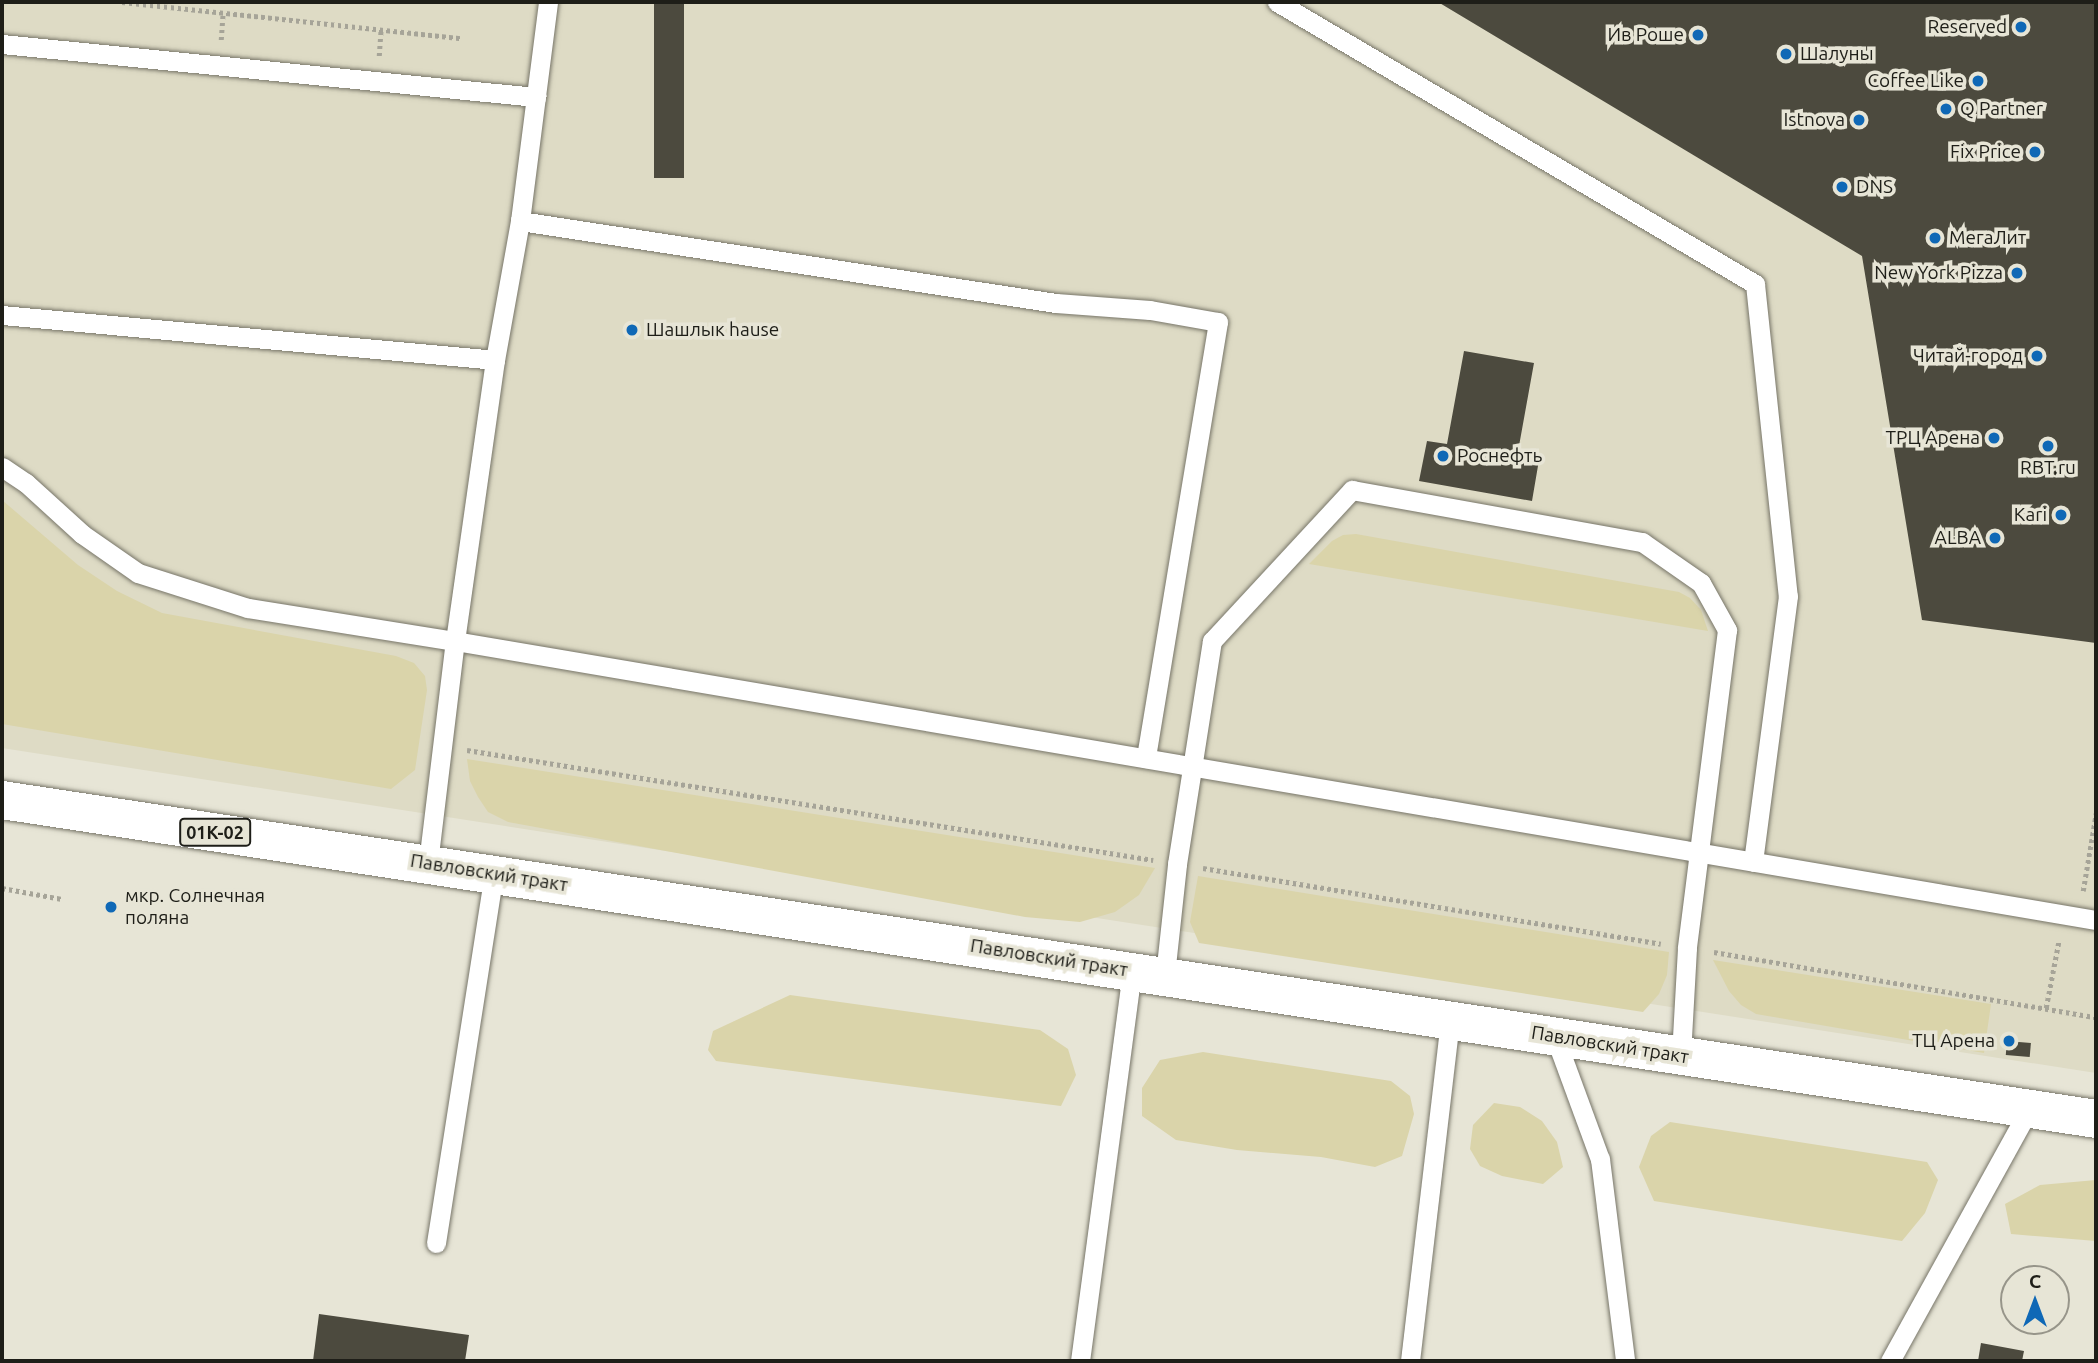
<!DOCTYPE html>
<meta charset="utf-8">
<style>
body{margin:0}
#map{position:relative;width:2098px;height:1363px;overflow:hidden;background:#e7e5d6;font-family:Ubuntu,sans-serif}
div>[style]{position:absolute}
[style*='--x']{left:calc(var(--x)*1px);top:calc(var(--y)*1px);width:calc(var(--w)*1px);rotate:calc(var(--a)*1deg)}
.built>*{inset:0;background:#dedbc5}
.green>*{inset:0;background:#dad4aa}
.building>*{inset:0;background:#4c4a3e;transform-origin:0 0}
.path>*{height:4.5px;margin-top:-2.25px;transform-origin:0;background:repeating-linear-gradient(90deg,#a6a498 0 3.5px,transparent 0 7px)}
.roads{filter:drop-shadow(0 0 2px #777568) drop-shadow(0 0 2px #777568)}
.service>*{height:19px;margin:-9.5px;padding:0 9.5px;transform-origin:9.5px;border-radius:9.5px;background:#fff}
.primary>*{height:38px;margin:-19px;padding:0 19px;transform-origin:19px;border-radius:19px;background:#fff}
.dots>*{width:19px;height:19px;translate:-50% -50%;box-sizing:border-box;border:4px solid #e7e5d6;border-radius:50%}
span{translate:-50% -50%;white-space:nowrap;text-align:center;line-height:1.15;-webkit-text-stroke:7px #e7e5d6;paint-order:stroke}
.shield-label span{padding:2px 5px;background:#e7e5d6;border:2px solid;border-radius:5px;-webkit-text-stroke-width:0}
.shield-label{font-size:18px;color:#1e1e18;font-weight:700}
.poi-label{font-size:19px;color:#1e1e18}
.right{translate:-100% -50%;text-align:right}
.left{translate:0 -50%;text-align:left}
.street-label{font-size:19px;color:#1e1e18}
.frame{position:absolute;inset:0;border:4px solid #1e1e18;pointer-events:none}
.north{position:absolute;left:2000px;top:1265px;width:70px;height:70px;box-sizing:border-box;background:#e7e5d6;border:2px solid #97958a;border-radius:50%;rotate:0deg;font-size:19px;font-weight:700;line-height:28px;text-align:center;color:#1e1e18}
.north::after{content:'';display:block;margin:auto;width:24px;height:32px;background:#0f68b6;clip-path:polygon(50% 0,100% 100%,50% 72%,0 100%)}
</style>
<div id="map">
<div class="built">
<i style="clip-path:polygon(2px 2px,2096px 2px,2096px 1073px,2px 748px)"></i>
</div>
<div class="green">
<i style="clip-path:polygon(2px 500px,78px 565px,117px 591px,162px 613px,396px 656px,414px 663px,425px 676px,427px 690px,415px 770px,391px 789px,2px 724px)"></i>
<i style="clip-path:polygon(1356px 534px,1679px 592px,1690px 598px,1701px 610px,1708px 631px,1309px 564px,1332px 541px,1343px 535px)"></i>
<i style="clip-path:polygon(467px 759px,1155px 868px,1139px 895px,1115px 912px,1080px 922px,1025px 917px,508px 822px,488px 812px,478px 797px,470px 781px)"></i>
<i style="clip-path:polygon(1198px 876px,1669px 952px,1667px 975px,1659px 994px,1643px 1012px,1199px 943px,1190px 922px)"></i>
<i style="clip-path:polygon(1713px 960px,1991px 1004px,1984px 1053px,1756px 1014px,1741px 1005px,1729px 991px)"></i>
<i style="clip-path:polygon(790px 995px,1040px 1030px,1068px 1049px,1076px 1075px,1061px 1106px,716px 1061px,708px 1050px,713px 1031px)"></i>
<i style="clip-path:polygon(1203px 1052px,1391px 1081px,1410px 1096px,1414px 1114px,1402px 1156px,1375px 1167px,1321px 1157px,1237px 1150px,1176px 1140px,1142px 1116px,1142px 1088px,1160px 1060px)"></i>
<i style="clip-path:polygon(1494px 1103px,1520px 1107px,1542px 1121px,1557px 1142px,1563px 1167px,1543px 1184px,1502px 1176px,1480px 1166px,1470px 1149px,1473px 1125px)"></i>
<i style="clip-path:polygon(1670px 1122px,1927px 1162px,1938px 1180px,1925px 1213px,1902px 1241px,1654px 1201px,1639px 1167px,1651px 1136px)"></i>
<i style="clip-path:polygon(2096px 1180px,2096px 1241px,2011px 1234px,2005px 1204px,2040px 1185px)"></i>
</div>
<div class="building">
<i style="left:654px;top:2px;width:30px;height:176px"></i>
<i style="clip-path:polygon(1438px 2px,2096px 2px,2096px 643px,1922px 620px,1862px 256px)"></i>
<i style="clip-path:polygon(1464px 351px,1534px 363px,1517px 457px,1539px 460px,1532px 501px,1419px 481px,1427px 441px,1447px 444px)"></i>
<i style="left:2007px;top:1041px;width:24px;height:14px;rotate:5deg"></i>
<i style="clip-path:polygon(319px 1314px,469px 1335px,465px 1361px,313px 1361px)"></i>
<i style="clip-path:polygon(1981px 1343px,2024px 1351px,2022px 1361px,1978px 1361px)"></i>
</div>
<div class="path">
<i style="--x:122;--y:2;--w:341;--a:6.1"></i>
<i style="--x:221;--y:40;--w:27;--a:-86"></i>
<i style="--x:379;--y:56;--w:26;--a:-86"></i>
<i style="--x:467;--y:750;--w:695;--a:9.11"></i>
<i style="--x:1203;--y:868;--w:464;--a:9.4"></i>
<i style="--x:2;--y:888;--w:61;--a:10.4"></i>
<i style="--x:2083;--y:891;--w:79;--a:-80.5"></i>
<i style="--x:1714;--y:952;--w:387;--a:9.7"></i>
<i style="--x:2046;--y:1008;--w:69;--a:-79.2"></i>
</div>
<div class="roads">
<div class="service">
<i style="--x:1277;--y:2;--w:555;--a:30.54"></i>
<i style="--x:1755;--y:284;--w:314;--a:84"></i>
<i style="--x:1788;--y:596;--w:268;--a:97.5"></i>
<i style="--x:2;--y:44;--w:537;--a:5.67"></i>
<i style="--x:520;--y:221;--w:542;--a:8.7"></i>
<i style="--x:1056;--y:303;--w:94;--a:4.3"></i>
<i style="--x:1150;--y:310;--w:69;--a:10"></i>
<i style="--x:1218;--y:322;--w:442;--a:99.4"></i>
<i style="--x:2;--y:315;--w:495;--a:5.2"></i>
<i style="--x:2;--y:467;--w:29;--a:34"></i>
<i style="--x:26;--y:483;--w:76;--a:42.3"></i>
<i style="--x:82;--y:534;--w:68;--a:34.9"></i>
<i style="--x:138;--y:573;--w:115;--a:17.7"></i>
<i style="--x:248;--y:608;--w:210;--a:9.1"></i>
<i style="--x:455;--y:641;--w:1665;--a:9.65"></i>
<i style="--x:428;--y:863;--w:224;--a:-83.1"></i>
<i style="--x:455;--y:641;--w:284;--a:-81.9"></i>
<i style="--x:495;--y:360;--w:141;--a:-79.8"></i>
<i style="--x:520;--y:221;--w:221;--a:-82.7"></i>
<i style="--x:1165;--y:975;--w:112;--a:-83.8"></i>
<i style="--x:1177;--y:864;--w:226;--a:-81.1"></i>
<i style="--x:1212;--y:641;--w:206;--a:-47.2"></i>
<i style="--x:1352;--y:490;--w:295;--a:10.2"></i>
<i style="--x:1642;--y:542;--w:72;--a:34.8"></i>
<i style="--x:1701;--y:583;--w:54;--a:61"></i>
<i style="--x:1727;--y:630;--w:321;--a:97.2"></i>
<i style="--x:1687;--y:948;--w:108;--a:93.2"></i>
<i style="--x:1555;--y:1037;--w:130;--a:69.8"></i>
<i style="--x:1600;--y:1159;--w:204;--a:82.9"></i>
<i style="--x:436;--y:1243;--w:374;--a:-81.1"></i>
<i style="--x:1080;--y:1361;--w:393;--a:-82.4"></i>
<i style="--x:1410;--y:1361;--w:343;--a:-83.3"></i>
<i style="--x:1890;--y:1361;--w:288;--a:-61.1"></i>
</div>
<div class="primary">
<i style="--x:2;--y:800;--w:2118;--a:8.66"></i>
</div>
</div>
<div class="dots">
<i style="left:2021px;top:27px;background:#0f68b6"></i>
<i style="left:1698px;top:35px;background:#0f68b6"></i>
<i style="left:1786px;top:54px;background:#0f68b6"></i>
<i style="left:1978px;top:81px;background:#0f68b6"></i>
<i style="left:1946px;top:109px;background:#0f68b6"></i>
<i style="left:1859px;top:120px;background:#0f68b6"></i>
<i style="left:2035px;top:152px;background:#0f68b6"></i>
<i style="left:1842px;top:187px;background:#0f68b6"></i>
<i style="left:1935px;top:238px;background:#0f68b6"></i>
<i style="left:2017px;top:273px;background:#0f68b6"></i>
<i style="left:632px;top:330px;background:#0f68b6"></i>
<i style="left:2037px;top:356px;background:#0f68b6"></i>
<i style="left:1994px;top:438px;background:#0f68b6"></i>
<i style="left:2048px;top:446px;background:#0f68b6"></i>
<i style="left:1443px;top:456px;background:#0f68b6"></i>
<i style="left:2061px;top:515px;background:#0f68b6"></i>
<i style="left:1995px;top:538px;background:#0f68b6"></i>
<i style="left:111px;top:907px;background:#0f68b6"></i>
<i style="left:2009px;top:1041px;background:#0f68b6"></i>
</div>
<div class="shield-label">
<span style="left:215px;top:832px">01К-02</span>
</div>
<div class="poi-label">
<span class="right" style="left:2007px;top:27px">Reserved</span>
<span class="right" style="left:1684px;top:35px">Ив Роше</span>
<span class="left" style="left:1800px;top:54px">Шалуны</span>
<span class="right" style="left:1964px;top:81px">Coffee Like</span>
<span class="left" style="left:1960px;top:109px">Q Partner</span>
<span class="right" style="left:1845px;top:120px">Istnova</span>
<span class="right" style="left:2021px;top:152px">Fix Price</span>
<span class="left" style="left:1856px;top:187px">DNS</span>
<span class="left" style="left:1949px;top:238px">МегаЛит</span>
<span class="right" style="left:2003px;top:273px">New York Pizza</span>
<span class="left" style="left:646px;top:330px">Шашлык hause</span>
<span class="right" style="left:2023px;top:356px">Читай-город</span>
<span class="right" style="left:1980px;top:438px">ТРЦ Арена</span>
<span class="left" style="left:1457px;top:456px">Роснефть</span>
<span style="left:2048px;top:468px">RBT.ru</span>
<span class="right" style="left:2047px;top:515px">Kari</span>
<span class="right" style="left:1981px;top:538px">ALBA</span>
<span class="left" style="left:125px;top:907px">мкр. Солнечная<br>поляна</span>
<span class="right" style="left:1995px;top:1041px">ТЦ Арена</span>
</div>
<div class="street-label">
<span style="left:489px;top:873px;rotate:9deg">Павловский тракт</span>
<span style="left:1049px;top:958px;rotate:9deg">Павловский тракт</span>
<span style="left:1610px;top:1045px;rotate:9deg">Павловский тракт</span>
</div>
<div class="frame"></div>
<div class="north">С</div>
</div>
